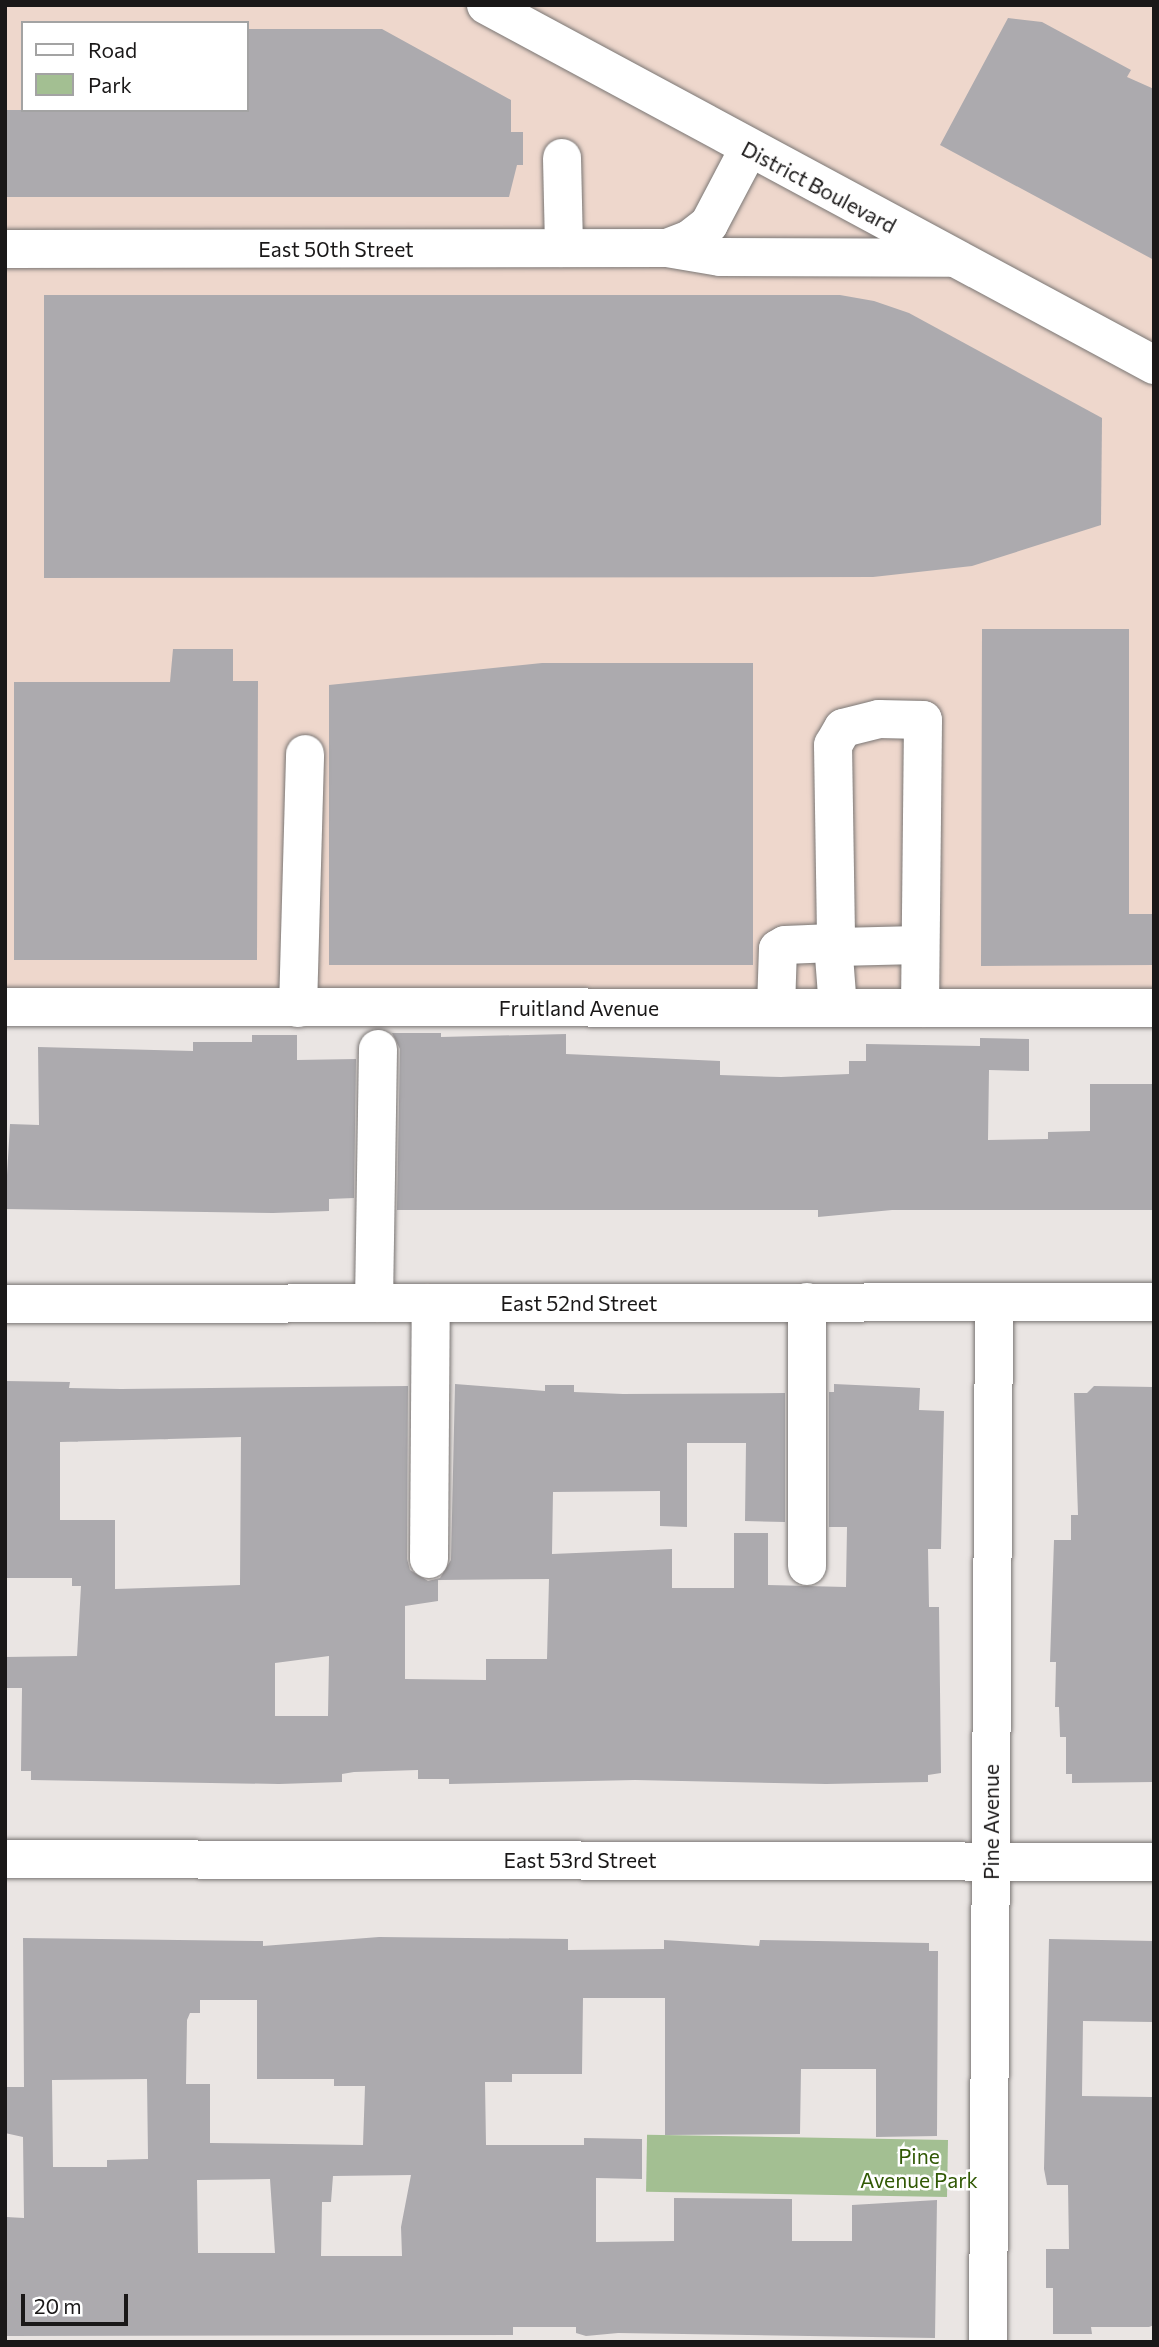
<!DOCTYPE html>
<style>
body{margin:0}
#map{position:relative;width:1159px;height:2347px;overflow:hidden;background:#eae5e3;font-family:Commissioner,sans-serif}
div>[style]{position:absolute}
[style*='--x']{left:calc(var(--x)*1px);top:calc(var(--y)*1px);width:calc(var(--w)*1px);rotate:calc(var(--a)*1deg)}
.industrial>*{inset:0;background:#eed7cc}
.green>*{inset:0;background:#a3bf92;transform-origin:0 0}
.building>*{inset:0;background:#acaaae}
.roads{filter:drop-shadow(0 0 2px #7a7674) drop-shadow(0 0 2px #7a7674)}
.minor>*{height:38px;margin:-19px;padding:0 19px;transform-origin:19px;border-radius:19px;background:#fff}
.major>*{height:38px;margin:-19px;padding:0 19px;transform-origin:19px;border-radius:19px;background:#fff}
span{translate:-50% -50%;white-space:nowrap;text-align:center;line-height:1.15;-webkit-text-stroke:5px #fff;paint-order:stroke}
.street-label{font-size:21px;color:#1a1818}
.park-label{font-size:21px;color:#315905}
.frame{position:absolute;inset:0;border:7px solid #1a1818;pointer-events:none}
.legend{position:absolute;left:21px;top:21px;width:228px;height:91px;box-sizing:border-box;background:#fff;border:2px solid #a3a3a3;margin:0;padding:9px 12px;list-style:none;font-size:21px;color:#1a1818}
.legend li{display:flex;align-items:center;gap:14px;height:35px}
.legend b{width:35px;border:2px solid #a3a3a3}
.scale{position:absolute;left:21px;top:2294px;width:107px;height:32px;box-sizing:border-box;border:4px solid #1a1818;border-top:0;padding-left:9px;font-size:21px;line-height:24px;white-space:nowrap;color:#1a1818;-webkit-text-stroke:5px #fff;paint-order:stroke}
</style>
<div id="map">
<div class="industrial">
<i style="clip-path:polygon(evenodd,5px 5px,1154px 5px,1154px 1021px,5px 1012px,5px 5px,23px 23px,247px 23px,247px 110px,23px 110px,23px 23px)"></i>
</div>
<div class="green">
<i style="left:948px;top:2140px;width:57px;height:301px;rotate:91deg"></i>
</div>
<div class="building">
<i style="clip-path:polygon(1008px 18px,1042px 22px,1131px 70px,1127px 77px,1154px 89px,1154px 260px,940px 145px)"></i>
<i style="clip-path:polygon(247px 29px,382px 29px,511px 100px,511px 132px,523px 132px,523px 165px,517px 165px,509px 197px,5px 197px,5px 110px,247px 110px)"></i>
<i style="clip-path:polygon(44px 295px,840px 295px,874px 301px,909px 313px,1102px 418px,1101px 525px,972px 566px,873px 577px,44px 578px)"></i>
<i style="clip-path:polygon(982px 629px,1129px 629px,1129px 914px,1154px 914px,1154px 965px,981px 966px)"></i>
<i style="clip-path:polygon(173px 649px,233px 649px,233px 681px,258px 681px,257px 960px,14px 960px,14px 682px,170px 682px)"></i>
<i style="clip-path:polygon(542px 663px,753px 663px,753px 965px,329px 965px,329px 685px)"></i>
<i style="clip-path:polygon(392px 1033px,441px 1033px,441px 1037px,566px 1034px,566px 1054px,720px 1061px,720px 1075px,781px 1077px,849px 1074px,849px 1061px,866px 1061px,866px 1044px,980px 1046px,980px 1038px,1029px 1039px,1029px 1071px,989px 1070px,988px 1140px,1048px 1139px,1048px 1132px,1090px 1131px,1090px 1084px,1154px 1084px,1154px 1210px,892px 1210px,818px 1217px,818px 1210px,397px 1210px,400px 1049px)"></i>
<i style="clip-path:polygon(252px 1035px,297px 1035px,297px 1060px,356px 1059px,354px 1198px,329px 1199px,329px 1211px,273px 1213px,5px 1209px,10px 1124px,39px 1125px,38px 1047px,193px 1051px,193px 1042px,252px 1042px)"></i>
<i style="clip-path:polygon(evenodd,5px 1381px,70px 1382px,69px 1388px,121px 1389px,408px 1386px,407px 1559px,410px 1570px,428px 1581px,440px 1578px,451px 1560px,455px 1384px,545px 1391px,545px 1385px,574px 1385px,574px 1392px,623px 1394px,785px 1393px,785px 1522px,745px 1521px,746px 1443px,687px 1443px,687px 1527px,660px 1526px,660px 1491px,553px 1492px,552px 1554px,672px 1549px,672px 1588px,734px 1588px,734px 1533px,768px 1533px,768px 1585px,846px 1587px,847px 1527px,829px 1527px,829px 1392px,834px 1392px,834px 1384px,920px 1388px,919px 1410px,944px 1411px,941px 1549px,928px 1549px,929px 1607px,939px 1607px,941px 1773px,928px 1775px,928px 1782px,826px 1784px,635px 1780px,449px 1784px,449px 1779px,418px 1779px,418px 1770px,354px 1772px,342px 1774px,342px 1782px,279px 1784px,31px 1780px,31px 1771px,21px 1771px,22px 1688px,5px 1688px,5px 1657px,77px 1656px,81px 1586px,72px 1586px,72px 1578px,5px 1578px,5px 1381px,241px 1437px,240px 1585px,115px 1589px,115px 1520px,60px 1520px,60px 1442px,241px 1437px,5px 1381px,549px 1579px,547px 1659px,486px 1659px,486px 1680px,405px 1679px,405px 1606px,438px 1601px,438px 1580px,549px 1579px,5px 1381px,329px 1656px,328px 1716px,275px 1716px,275px 1663px,329px 1656px)"></i>
<i style="clip-path:polygon(1094px 1386px,1154px 1387px,1154px 1782px,1072px 1783px,1072px 1774px,1066px 1774px,1066px 1737px,1060px 1737px,1059px 1707px,1055px 1707px,1056px 1662px,1050px 1662px,1054px 1540px,1071px 1540px,1071px 1515px,1078px 1515px,1074px 1393px,1087px 1393px)"></i>
<i style="clip-path:polygon(evenodd,379px 1937px,568px 1939px,568px 1950px,664px 1949px,664px 1940px,759px 1946px,760px 1940px,929px 1943px,929px 1951px,938px 1951px,937px 2136px,876px 2137px,876px 2069px,801px 2069px,800px 2134px,665px 2135px,665px 1998px,583px 1998px,582px 2074px,512px 2074px,512px 2082px,485px 2082px,486px 2145px,584px 2145px,584px 2138px,642px 2139px,642px 2179px,596px 2178px,596px 2242px,674px 2241px,674px 2198px,792px 2199px,792px 2241px,852px 2241px,852px 2205px,937px 2200px,935px 2338px,618px 2333px,586px 2336px,576px 2333px,576px 2327px,513px 2327px,513px 2335px,6px 2336px,6px 2217px,24px 2218px,23px 2137px,5px 2133px,5px 2087px,24px 2087px,23px 1938px,263px 1941px,263px 1946px,379px 1937px,200px 2000px,257px 2000px,257px 2079px,334px 2079px,334px 2086px,365px 2086px,363px 2145px,210px 2143px,210px 2084px,186px 2084px,187px 2020px,190px 2013px,200px 2013px,200px 2000px,379px 1937px,147px 2079px,148px 2159px,107px 2160px,107px 2167px,53px 2167px,52px 2080px,147px 2079px,379px 1937px,411px 2175px,401px 2227px,402px 2256px,321px 2256px,322px 2202px,331px 2202px,333px 2176px,411px 2175px,379px 1937px,270px 2179px,275px 2253px,198px 2253px,197px 2180px,270px 2179px)"></i>
<i style="clip-path:polygon(1049px 1939px,1154px 1941px,1154px 2022px,1083px 2021px,1082px 2096px,1152px 2097px,1154px 2325px,1149px 2327px,1091px 2327px,1092px 2334px,1053px 2334px,1053px 2288px,1046px 2288px,1046px 2249px,1069px 2249px,1068px 2185px,1047px 2185px,1044px 2169px)"></i>
</div>
<div class="roads">
<div class="minor">
<i style="--x:562;--y:158;--w:90;--a:88.7"></i>
<i style="--x:667;--y:248;--w:54;--a:9.6"></i>
<i style="--x:720;--y:257;--w:232;--a:0.2"></i>
<i style="--x:5;--y:249;--w:662;--a:-0.09"></i>
<i style="--x:667;--y:248;--w:25;--a:-21"></i>
<i style="--x:690;--y:239;--w:24;--a:-38"></i>
<i style="--x:709;--y:224;--w:84;--a:-62.2"></i>
<i style="--x:5;--y:1007;--w:1149;--a:0.05"></i>
<i style="--x:298;--y:1008;--w:254;--a:-88.4"></i>
<i style="--x:776;--y:1008;--w:59;--a:-88.1"></i>
<i style="--x:778;--y:949;--w:8;--a:-30"></i>
<i style="--x:785;--y:945;--w:48;--a:-2.4"></i>
<i style="--x:833;--y:943;--w:65;--a:85.6"></i>
<i style="--x:920;--y:1008;--w:288;--a:-89.4"></i>
<i style="--x:923;--y:720;--w:44;--a:-178.7"></i>
<i style="--x:879;--y:719;--w:37;--a:166"></i>
<i style="--x:843;--y:728;--w:20;--a:120"></i>
<i style="--x:833;--y:745;--w:202;--a:89.1"></i>
<i style="--x:836;--y:947;--w:84;--a:-1.4"></i>
<i style="--x:807;--y:1302;--w:264;--a:90"></i>
<i style="--x:374;--y:1303;--w:254;--a:-89.1"></i>
<i style="--x:5;--y:1304;--w:1149;--a:-0.1"></i>
<i style="--x:429;--y:1559;--w:256;--a:-89.6"></i>
<i style="--x:5;--y:1859;--w:1149;--a:0.15"></i>
<i style="--x:988;--y:2342;--w:1040;--a:-89.67"></i>
</div>
<div class="major">
<i style="--x:486;--y:5;--w:759;--a:28.32"></i>
</div>
</div>
<div class="street-label">
<span style="left:819px;top:187px;rotate:28deg">District Boulevard</span>
<span style="left:336px;top:249px">East 50th Street</span>
<span style="left:579px;top:1008px">Fruitland Avenue</span>
<span style="left:579px;top:1303px">East 52nd Street</span>
<span style="left:991px;top:1822px;rotate:-90deg">Pine Avenue</span>
<span style="left:580px;top:1860px">East 53rd Street</span>
</div>
<div class="park-label">
<span style="left:919px;top:2168px">Pine<br>Avenue Park</span>
</div>
<div class="frame"></div>
<ul class="legend">
<li><b style="height:9px;background:#fff"></b>Road</li>
<li><b style="height:19px;background:#a3bf92"></b>Park</li>
</ul>
<div class="scale">20 m</div>
</div>
